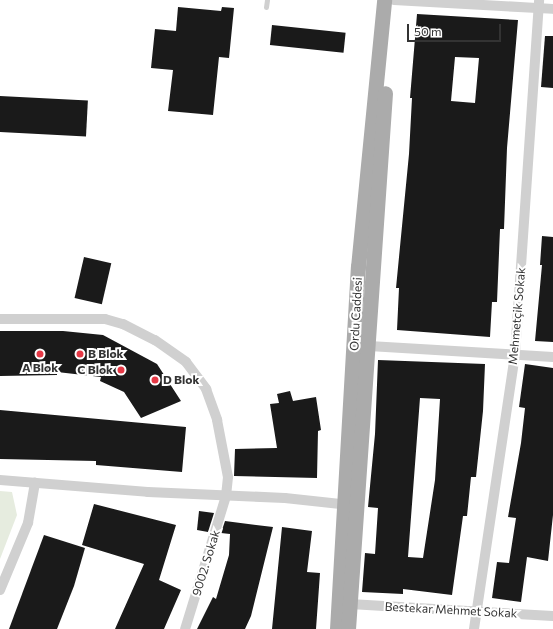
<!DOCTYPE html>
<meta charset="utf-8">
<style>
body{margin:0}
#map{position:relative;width:553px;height:629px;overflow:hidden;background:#fff;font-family:Commissioner,sans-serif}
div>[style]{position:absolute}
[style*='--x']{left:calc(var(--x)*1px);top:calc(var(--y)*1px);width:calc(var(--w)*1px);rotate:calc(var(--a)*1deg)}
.green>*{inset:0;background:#e6ecdf}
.building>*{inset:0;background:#1a1a1a;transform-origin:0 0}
.service>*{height:5px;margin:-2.5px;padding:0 2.5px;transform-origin:2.5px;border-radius:2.5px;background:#d0d0d0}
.minor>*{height:10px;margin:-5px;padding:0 5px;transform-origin:5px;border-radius:5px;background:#d0d0d0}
.primary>*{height:15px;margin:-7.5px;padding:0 7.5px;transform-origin:7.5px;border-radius:7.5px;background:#ababab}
.dots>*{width:11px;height:11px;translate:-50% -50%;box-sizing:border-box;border:2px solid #fff;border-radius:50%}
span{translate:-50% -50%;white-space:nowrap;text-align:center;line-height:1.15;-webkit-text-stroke:4px #fff;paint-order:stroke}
.street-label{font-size:12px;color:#333}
.poi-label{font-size:12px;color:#333;font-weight:700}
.left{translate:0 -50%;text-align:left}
.right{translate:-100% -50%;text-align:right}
.scale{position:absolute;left:407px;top:24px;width:94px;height:18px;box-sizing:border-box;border:2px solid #333;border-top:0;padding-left:5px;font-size:12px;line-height:14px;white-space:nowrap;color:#333;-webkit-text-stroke:3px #fff;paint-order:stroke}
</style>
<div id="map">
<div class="green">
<i style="clip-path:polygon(0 491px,12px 492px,17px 515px,0 559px)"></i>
</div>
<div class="building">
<i style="clip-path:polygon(178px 7px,221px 11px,222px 7px,234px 8px,229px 58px,219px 57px,213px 115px,168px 111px,173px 70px,151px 68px,155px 29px,176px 31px)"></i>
<i style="clip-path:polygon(evenodd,417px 14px,518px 20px,507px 148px,504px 229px,500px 229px,497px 302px,492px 302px,490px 337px,397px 330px,399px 288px,396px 288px,409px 154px,412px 98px,410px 98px,417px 14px,455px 57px,479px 58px,475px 103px,451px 101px,455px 57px)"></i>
<i style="left:272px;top:25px;width:74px;height:20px;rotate:6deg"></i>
<i style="clip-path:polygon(545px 36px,553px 36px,553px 88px,541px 87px)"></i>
<i style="left:0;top:96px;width:88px;height:36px;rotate:3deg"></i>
<i style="clip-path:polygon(542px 236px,553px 237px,553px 342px,535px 341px,542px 265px,540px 265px)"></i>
<i style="left:84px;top:257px;width:28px;height:42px;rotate:13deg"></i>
<i style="clip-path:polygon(0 331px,63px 331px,103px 335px,157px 364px,181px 401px,141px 418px,124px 392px,100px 381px,101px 377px,57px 372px,57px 375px,0 376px)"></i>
<i style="clip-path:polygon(evenodd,378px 360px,485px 364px,483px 411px,476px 477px,471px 477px,467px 516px,463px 516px,452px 595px,403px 589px,403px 594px,362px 592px,365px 553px,375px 554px,378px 508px,368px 507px,375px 434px,378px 360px,420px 398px,440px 399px,435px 480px,423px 558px,408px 557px,420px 398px)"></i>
<i style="clip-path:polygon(525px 364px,553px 368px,553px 515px,548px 561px,527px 557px,521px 602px,492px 598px,497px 562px,509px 563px,516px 518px,508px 517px,521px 443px,525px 408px,519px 407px)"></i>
<i style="clip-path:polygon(290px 391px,293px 401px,316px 397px,321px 430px,318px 431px,317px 478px,234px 476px,235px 449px,277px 448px,270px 404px,279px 403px,277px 394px)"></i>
<i style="clip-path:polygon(0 410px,186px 427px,182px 472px,96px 465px,96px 461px,0 459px)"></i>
<i style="clip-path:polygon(94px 504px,176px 525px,159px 580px,181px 590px,164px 629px,115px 629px,144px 564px,82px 545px)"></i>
<i style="clip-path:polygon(199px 511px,214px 513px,208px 532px,197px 530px)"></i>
<i style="clip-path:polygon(225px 521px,273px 527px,251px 616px,245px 629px,197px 629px,213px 597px,216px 599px,229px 555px,230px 534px,221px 533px)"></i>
<i style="clip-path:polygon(282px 527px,312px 531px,307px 572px,320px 573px,316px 629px,272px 629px)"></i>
<i style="clip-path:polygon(44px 535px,85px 548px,74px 586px,57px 629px,9px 629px)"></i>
</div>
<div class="service">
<i style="--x:266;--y:7;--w:7;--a:-82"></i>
</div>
<div class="minor">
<i style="--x:394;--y:0;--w:159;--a:3.2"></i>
<i style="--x:0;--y:319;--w:105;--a:0"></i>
<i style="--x:105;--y:319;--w:19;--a:16"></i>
<i style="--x:123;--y:324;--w:36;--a:27"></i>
<i style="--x:155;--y:340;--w:38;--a:35"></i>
<i style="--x:186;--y:362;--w:34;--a:53"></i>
<i style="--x:206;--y:389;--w:33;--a:70"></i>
<i style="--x:217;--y:420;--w:58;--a:79.1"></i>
<i style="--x:228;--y:477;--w:19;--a:96"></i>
<i style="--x:226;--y:496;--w:139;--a:107.1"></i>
<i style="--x:369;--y:346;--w:184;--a:3.4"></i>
<i style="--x:0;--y:480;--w:148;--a:4.6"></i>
<i style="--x:148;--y:492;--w:137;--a:2.5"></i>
<i style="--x:285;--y:498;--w:65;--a:6.1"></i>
<i style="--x:0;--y:590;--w:73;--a:-67.3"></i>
<i style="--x:28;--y:523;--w:41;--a:-80.1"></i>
<i style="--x:350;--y:604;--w:203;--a:3.4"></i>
<i style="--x:474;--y:629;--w:278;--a:-81.5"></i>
<i style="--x:515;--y:354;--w:355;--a:-86.1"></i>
</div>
<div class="primary">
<i style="--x:337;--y:629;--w:363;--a:-86.7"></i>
<i style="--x:358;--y:267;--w:268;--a:-84.4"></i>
<i style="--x:348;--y:629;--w:537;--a:-86.05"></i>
</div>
<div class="dots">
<i style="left:40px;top:354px;background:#e63946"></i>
<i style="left:80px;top:354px;background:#e63946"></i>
<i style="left:121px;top:370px;background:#e63946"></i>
<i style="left:155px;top:380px;background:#e63946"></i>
</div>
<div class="street-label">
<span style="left:356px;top:314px;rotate:-87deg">Ordu Caddesi</span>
<span style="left:517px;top:316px;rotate:-85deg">Mehmetçik Sokak</span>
<span style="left:206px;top:563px;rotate:-73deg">9002. Sokak</span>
<span style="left:451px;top:610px;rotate:3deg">Bestekar Mehmet Sokak</span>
</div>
<div class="poi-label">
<span class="left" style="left:88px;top:354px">B Blok</span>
<span style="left:40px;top:368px">A Blok</span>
<span class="right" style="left:113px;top:370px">C Blok</span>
<span class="left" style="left:163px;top:380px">D Blok</span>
</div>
<div class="scale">50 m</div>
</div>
